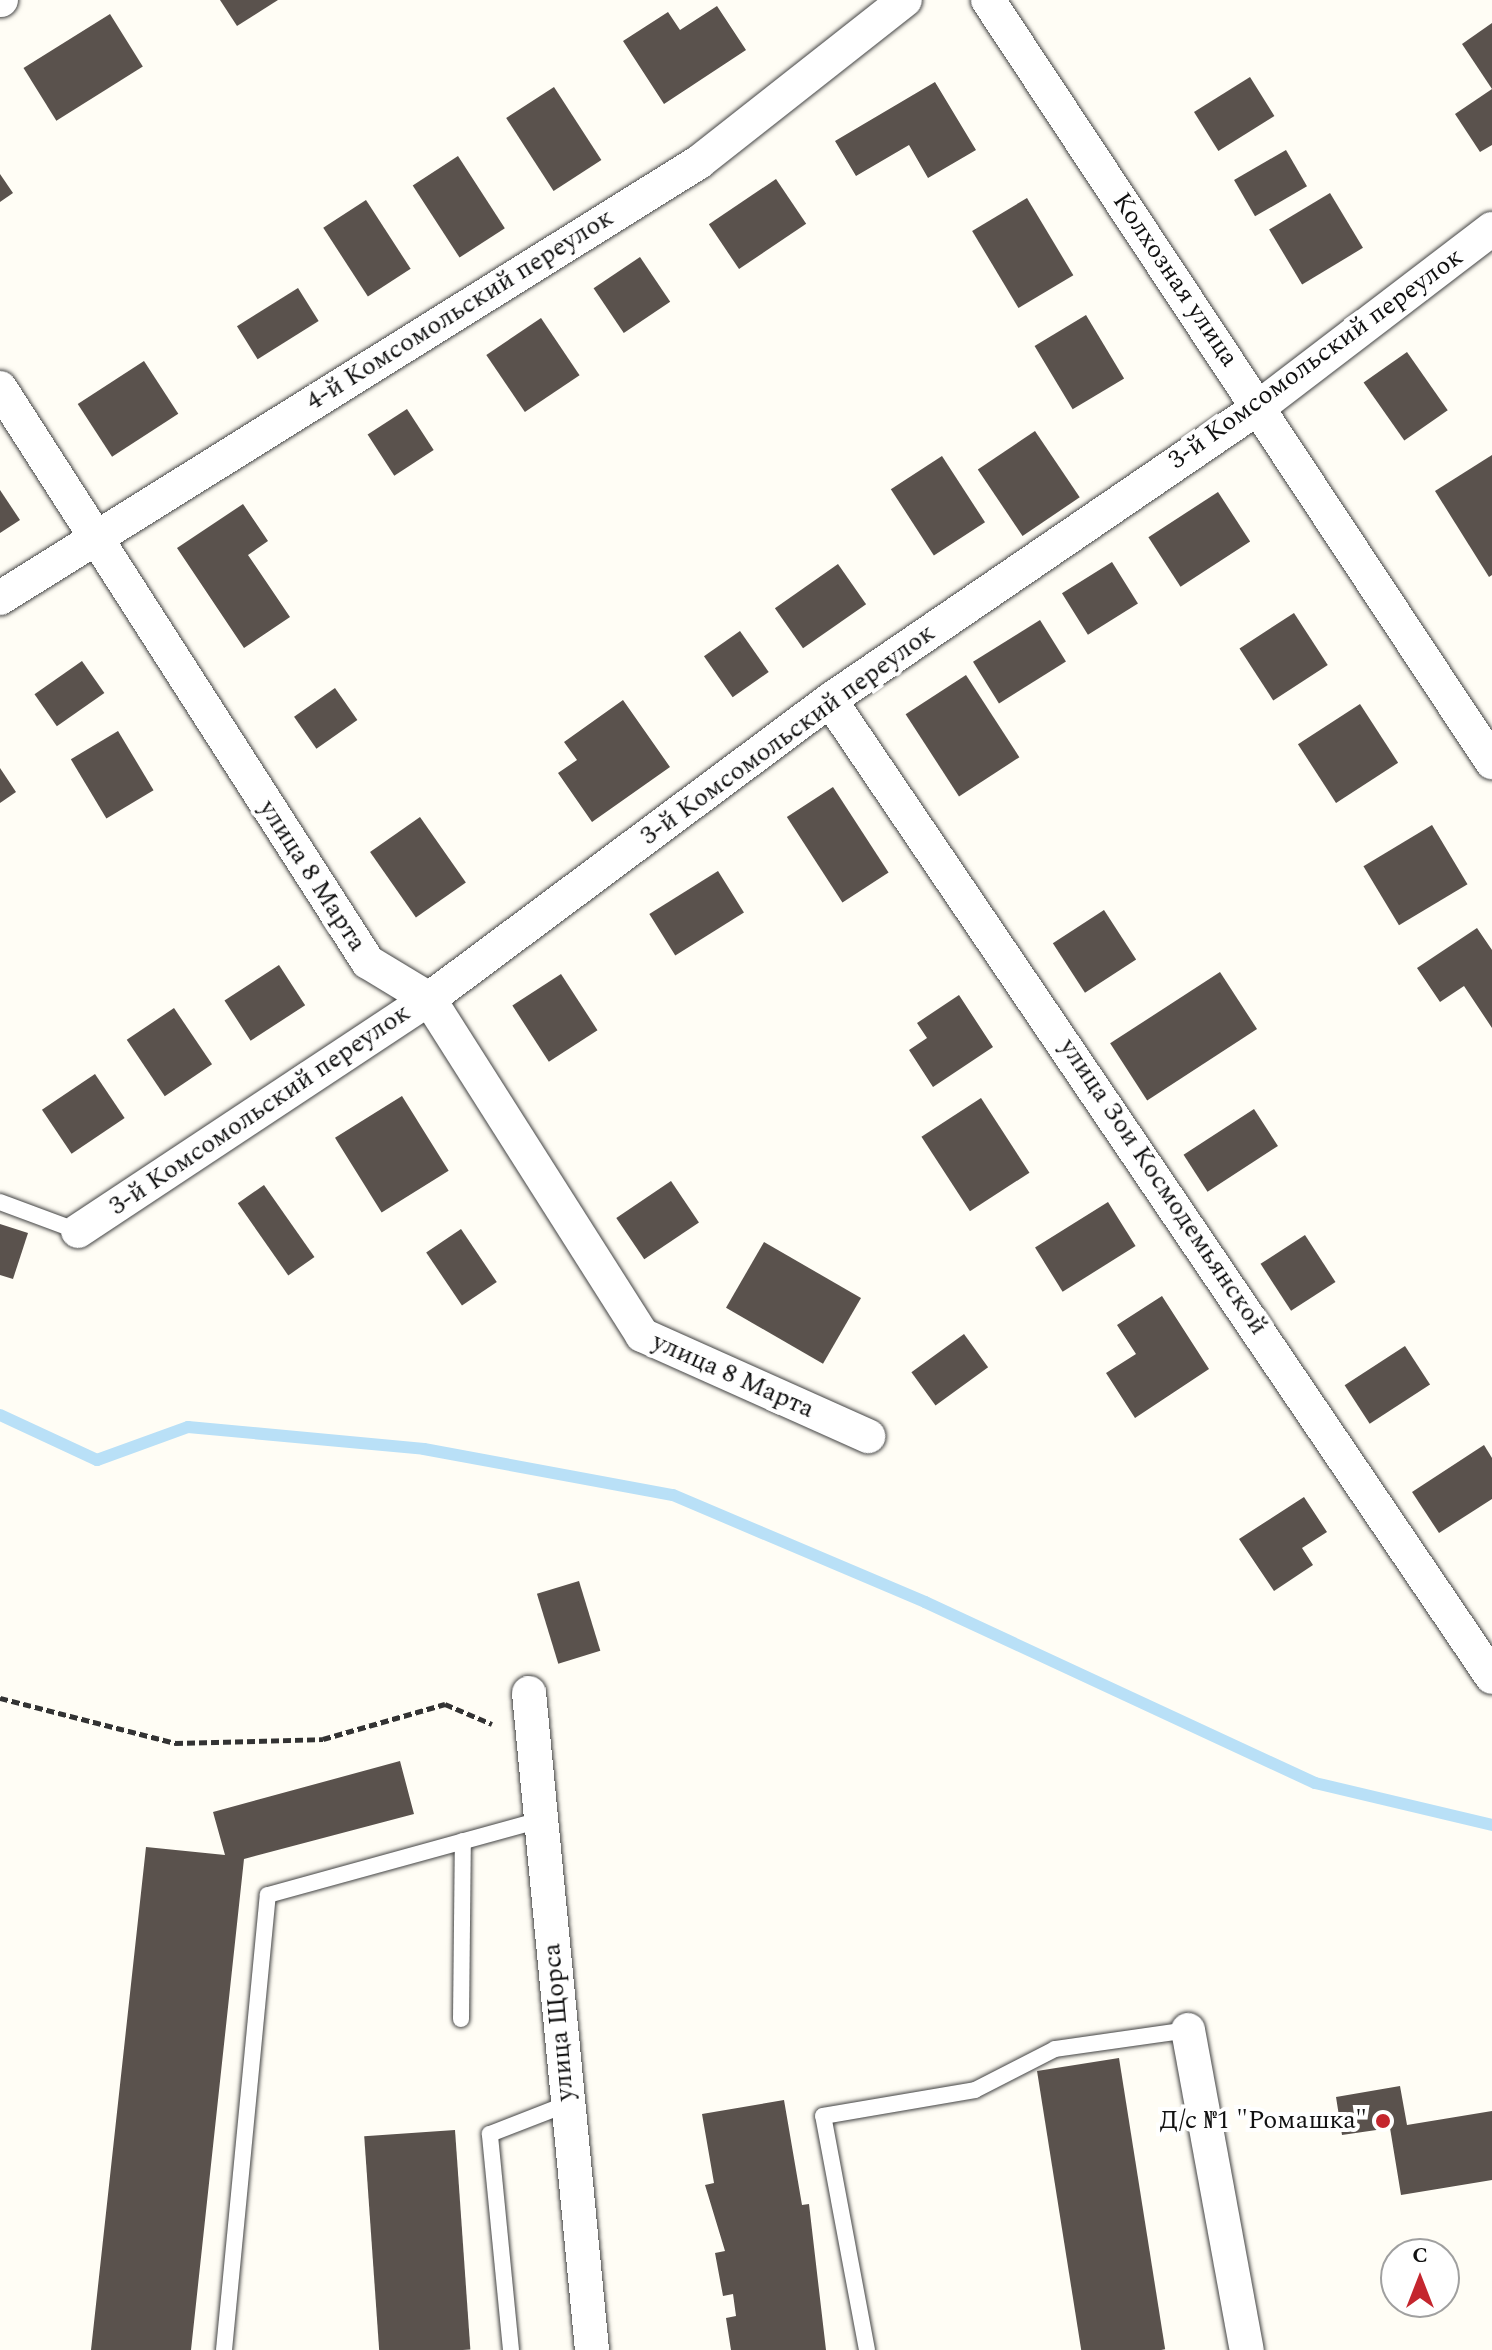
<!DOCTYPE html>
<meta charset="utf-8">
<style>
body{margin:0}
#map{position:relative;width:1492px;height:2350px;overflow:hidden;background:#fffdf5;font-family:Spectral,serif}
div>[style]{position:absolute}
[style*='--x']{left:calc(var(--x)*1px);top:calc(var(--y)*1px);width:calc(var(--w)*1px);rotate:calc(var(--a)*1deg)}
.stream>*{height:12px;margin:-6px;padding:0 6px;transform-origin:6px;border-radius:6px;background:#b9e0f7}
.building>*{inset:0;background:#5a524d;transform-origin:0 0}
.path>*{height:5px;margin-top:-2.5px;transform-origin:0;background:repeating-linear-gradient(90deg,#333 0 8px,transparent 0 12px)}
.roads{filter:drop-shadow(0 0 2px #444) drop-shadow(0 0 2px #444)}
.service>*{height:16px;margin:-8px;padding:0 8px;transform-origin:8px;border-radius:8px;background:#fff}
.minor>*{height:34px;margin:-17px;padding:0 17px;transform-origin:17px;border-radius:17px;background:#fff}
.dots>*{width:22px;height:22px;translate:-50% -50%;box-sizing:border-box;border:4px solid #fff;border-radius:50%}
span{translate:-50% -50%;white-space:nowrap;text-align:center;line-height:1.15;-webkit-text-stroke:8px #fff;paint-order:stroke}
.street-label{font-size:26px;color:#111}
.poi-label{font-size:26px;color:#111}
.right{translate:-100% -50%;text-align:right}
.north{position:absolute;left:1380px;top:2238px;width:80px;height:80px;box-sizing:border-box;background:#fff;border:2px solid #a0a0a0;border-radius:50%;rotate:0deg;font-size:22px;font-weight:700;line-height:32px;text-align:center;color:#111}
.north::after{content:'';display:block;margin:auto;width:28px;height:36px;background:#c4262e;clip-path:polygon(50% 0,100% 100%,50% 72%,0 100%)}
</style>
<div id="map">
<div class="stream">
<i style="--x:0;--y:1415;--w:107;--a:24.9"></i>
<i style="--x:97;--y:1460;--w:97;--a:-19.9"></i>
<i style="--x:188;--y:1427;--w:237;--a:5.3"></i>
<i style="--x:424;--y:1449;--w:253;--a:10.5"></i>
<i style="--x:673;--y:1495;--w:274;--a:23"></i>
<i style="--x:925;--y:1602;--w:430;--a:24.9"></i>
<i style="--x:1315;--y:1783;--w:182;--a:13.3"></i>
</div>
<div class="building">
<i style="clip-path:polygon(220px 0,278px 0,237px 26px)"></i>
<i style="clip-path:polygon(717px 6px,746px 50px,664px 104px,623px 41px,668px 12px,680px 30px)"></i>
<i style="left:110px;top:14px;width:62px;height:102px;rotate:58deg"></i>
<i style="clip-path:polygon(1492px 23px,1492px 89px,1462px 44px)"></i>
<i style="left:1250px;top:77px;width:46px;height:66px;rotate:58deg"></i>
<i style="clip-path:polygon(935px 82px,976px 150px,928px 178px,909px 145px,856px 176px,835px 141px)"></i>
<i style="left:554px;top:87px;width:87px;height:57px;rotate:57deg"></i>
<i style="clip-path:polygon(1492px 89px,1492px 145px,1480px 152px,1455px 114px)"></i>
<i style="left:1286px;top:150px;width:42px;height:60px;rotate:60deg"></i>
<i style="left:458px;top:156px;width:86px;height:54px;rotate:57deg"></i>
<i style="clip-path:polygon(0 174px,13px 193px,0 202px)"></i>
<i style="left:776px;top:179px;width:54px;height:81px;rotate:56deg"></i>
<i style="left:1330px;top:193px;width:64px;height:71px;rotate:59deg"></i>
<i style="left:1027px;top:198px;width:90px;height:64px;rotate:59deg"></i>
<i style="left:366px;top:200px;width:82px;height:51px;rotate:57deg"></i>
<i style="left:640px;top:257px;width:54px;height:56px;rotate:56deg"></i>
<i style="left:298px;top:288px;width:39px;height:72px;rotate:58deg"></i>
<i style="left:1086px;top:315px;width:74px;height:60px;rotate:59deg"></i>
<i style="left:541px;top:318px;width:69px;height:66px;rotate:56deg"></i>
<i style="left:1407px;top:352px;width:71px;height:53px;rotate:55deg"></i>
<i style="left:144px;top:361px;width:63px;height:79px;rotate:57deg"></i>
<i style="left:407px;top:409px;width:49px;height:47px;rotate:57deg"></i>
<i style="left:1035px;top:431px;width:80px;height:69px;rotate:56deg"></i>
<i style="clip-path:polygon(1492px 455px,1492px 575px,1489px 577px,1435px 491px)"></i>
<i style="left:942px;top:456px;width:79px;height:61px;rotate:57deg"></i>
<i style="clip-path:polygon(0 490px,20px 520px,0 533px)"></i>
<i style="left:1218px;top:492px;width:59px;height:83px;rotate:57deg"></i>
<i style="clip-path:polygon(243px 504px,268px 541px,248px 555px,290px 617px,244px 648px,177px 548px)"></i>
<i style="left:1112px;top:562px;width:49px;height:59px;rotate:58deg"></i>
<i style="left:838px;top:564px;width:49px;height:77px;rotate:55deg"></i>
<i style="left:1294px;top:613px;width:62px;height:65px;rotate:57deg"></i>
<i style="left:1040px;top:620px;width:49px;height:79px;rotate:58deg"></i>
<i style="left:740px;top:631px;width:50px;height:44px;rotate:55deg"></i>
<i style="left:82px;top:661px;width:39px;height:58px;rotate:55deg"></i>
<i style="left:966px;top:675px;width:98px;height:72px;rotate:57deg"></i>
<i style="left:335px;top:688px;width:39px;height:50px;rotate:55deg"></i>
<i style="clip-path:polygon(623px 700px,670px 767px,592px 822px,558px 773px,577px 760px,564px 742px)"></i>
<i style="left:1360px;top:704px;width:70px;height:74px;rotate:57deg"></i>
<i style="left:118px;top:731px;width:69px;height:55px;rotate:59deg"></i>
<i style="clip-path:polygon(0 768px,16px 792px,0 803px)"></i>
<i style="left:833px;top:787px;width:102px;height:55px;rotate:57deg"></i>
<i style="left:420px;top:817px;width:80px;height:61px;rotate:55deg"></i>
<i style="left:1432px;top:825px;width:69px;height:80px;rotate:59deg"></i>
<i style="left:718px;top:871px;width:49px;height:81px;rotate:58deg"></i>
<i style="left:1104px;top:910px;width:59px;height:61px;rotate:57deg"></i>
<i style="clip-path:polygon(1477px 928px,1492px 950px,1492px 1028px,1464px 986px,1440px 1002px,1417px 968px)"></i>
<i style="left:279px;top:965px;width:48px;height:65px;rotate:57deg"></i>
<i style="left:1220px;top:972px;width:68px;height:131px;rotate:57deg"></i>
<i style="left:561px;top:974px;width:67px;height:58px;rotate:57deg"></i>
<i style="clip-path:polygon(959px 995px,993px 1047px,933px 1087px,909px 1050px,927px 1038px,917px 1023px)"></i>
<i style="left:174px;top:1008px;width:68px;height:57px;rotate:56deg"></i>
<i style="left:95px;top:1074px;width:53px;height:64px;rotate:56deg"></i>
<i style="left:402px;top:1096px;width:88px;height:79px;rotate:58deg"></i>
<i style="left:981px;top:1098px;width:89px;height:71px;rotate:57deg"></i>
<i style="left:1254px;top:1109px;width:44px;height:84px;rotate:57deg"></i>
<i style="left:671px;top:1181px;width:50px;height:66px;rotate:56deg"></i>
<i style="left:264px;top:1185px;width:88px;height:32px;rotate:55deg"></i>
<i style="left:1108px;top:1202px;width:52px;height:86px;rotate:58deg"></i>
<i style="clip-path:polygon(0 1224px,28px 1233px,13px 1279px,0 1275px)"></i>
<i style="left:461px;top:1229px;width:64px;height:42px;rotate:56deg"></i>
<i style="left:1305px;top:1235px;width:56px;height:53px;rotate:57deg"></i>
<i style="left:764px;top:1242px;width:112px;height:76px;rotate:30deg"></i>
<i style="clip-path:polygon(1162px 1296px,1209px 1369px,1135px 1418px,1106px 1373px,1136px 1354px,1117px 1325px)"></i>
<i style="left:964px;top:1334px;width:41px;height:65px;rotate:54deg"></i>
<i style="left:1405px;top:1346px;width:46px;height:72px;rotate:57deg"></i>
<i style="clip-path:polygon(1484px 1445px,1492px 1458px,1492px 1499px,1439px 1533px,1412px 1492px)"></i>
<i style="clip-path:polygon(1304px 1497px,1327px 1532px,1302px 1548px,1313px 1565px,1274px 1591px,1239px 1539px)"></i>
<i style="left:579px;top:1581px;width:73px;height:44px;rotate:73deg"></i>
<i style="clip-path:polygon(400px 1761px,414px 1814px,244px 1859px,191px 2350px,91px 2350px,146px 1847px,225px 1855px,213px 1812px)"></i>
<i style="left:1119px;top:2058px;width:295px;height:83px;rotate:81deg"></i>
<i style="clip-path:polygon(1400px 2086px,1407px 2125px,1492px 2111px,1492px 2180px,1401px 2195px,1390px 2128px,1342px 2135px,1336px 2097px)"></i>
<i style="clip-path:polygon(784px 2100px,802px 2205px,809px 2204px,826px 2350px,731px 2350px,726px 2318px,736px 2316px,733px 2294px,723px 2296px,715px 2253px,725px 2251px,705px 2185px,714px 2183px,702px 2114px)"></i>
<i style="left:455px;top:2130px;width:220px;height:91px;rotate:86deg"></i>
</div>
<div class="path">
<i style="--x:0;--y:1698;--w:181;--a:14.4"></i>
<i style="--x:175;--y:1743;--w:148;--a:-1.5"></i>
<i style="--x:323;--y:1739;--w:127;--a:-16"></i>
<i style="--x:445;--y:1704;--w:51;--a:23.1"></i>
</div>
<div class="roads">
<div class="service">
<i style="--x:0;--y:1202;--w:83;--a:20.4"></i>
<i style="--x:461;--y:2019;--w:178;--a:-89.4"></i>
<i style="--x:224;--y:2350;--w:457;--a:-84.5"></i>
<i style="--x:268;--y:1895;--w:283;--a:-15.4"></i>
<i style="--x:511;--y:2350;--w:217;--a:-95.6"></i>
<i style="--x:490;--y:2134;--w:83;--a:-21.3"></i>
<i style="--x:867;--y:2350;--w:238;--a:-100.6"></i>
<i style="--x:823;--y:2116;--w:154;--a:-9.7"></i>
<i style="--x:975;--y:2090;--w:90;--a:-27.1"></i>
<i style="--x:1055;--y:2049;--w:134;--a:-8.1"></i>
</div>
<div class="minor">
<i style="--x:0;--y:0;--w:1;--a:0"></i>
<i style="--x:988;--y:0;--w:914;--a:56.52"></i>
<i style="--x:0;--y:388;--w:682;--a:57.34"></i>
<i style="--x:368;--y:962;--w:71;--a:31.2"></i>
<i style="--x:429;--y:999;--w:398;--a:57.6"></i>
<i style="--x:642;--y:1335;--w:248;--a:24.1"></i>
<i style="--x:0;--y:598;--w:824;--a:-31.95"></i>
<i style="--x:699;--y:162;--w:262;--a:-38.2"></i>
<i style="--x:830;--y:700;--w:1180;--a:55.88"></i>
<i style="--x:78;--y:1231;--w:421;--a:-33.5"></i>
<i style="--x:429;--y:999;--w:500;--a:-36.71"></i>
<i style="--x:830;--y:700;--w:520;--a:-34.33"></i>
<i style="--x:1259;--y:407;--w:293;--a:-37.4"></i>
<i style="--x:529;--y:1693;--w:660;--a:84.52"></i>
<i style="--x:1188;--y:2030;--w:325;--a:79.6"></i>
</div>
</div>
<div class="dots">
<i style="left:1383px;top:2121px;background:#c4262e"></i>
</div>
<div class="street-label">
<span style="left:1175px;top:280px;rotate:56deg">Колхозная улица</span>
<span style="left:460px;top:310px;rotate:-32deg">4-й Комсомольский переулок</span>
<span style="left:1316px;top:359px;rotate:-36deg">3-й Комсомольский переулок</span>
<span style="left:788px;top:735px;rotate:-36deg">3-й Комсомольский переулок</span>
<span style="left:312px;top:876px;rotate:57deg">улица 8 Марта</span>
<span style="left:260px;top:1110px;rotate:-34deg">3-й Комсомольский переулок</span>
<span style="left:1163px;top:1187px;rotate:56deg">улица Зои Космодемьянской</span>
<span style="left:733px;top:1376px;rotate:24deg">улица 8 Марта</span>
<span style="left:559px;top:2022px;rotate:-95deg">улица Щорса</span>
</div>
<div class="poi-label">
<span class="right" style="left:1367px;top:2121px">Д/с №1 "Ромашка"</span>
</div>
<div class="north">С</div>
</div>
